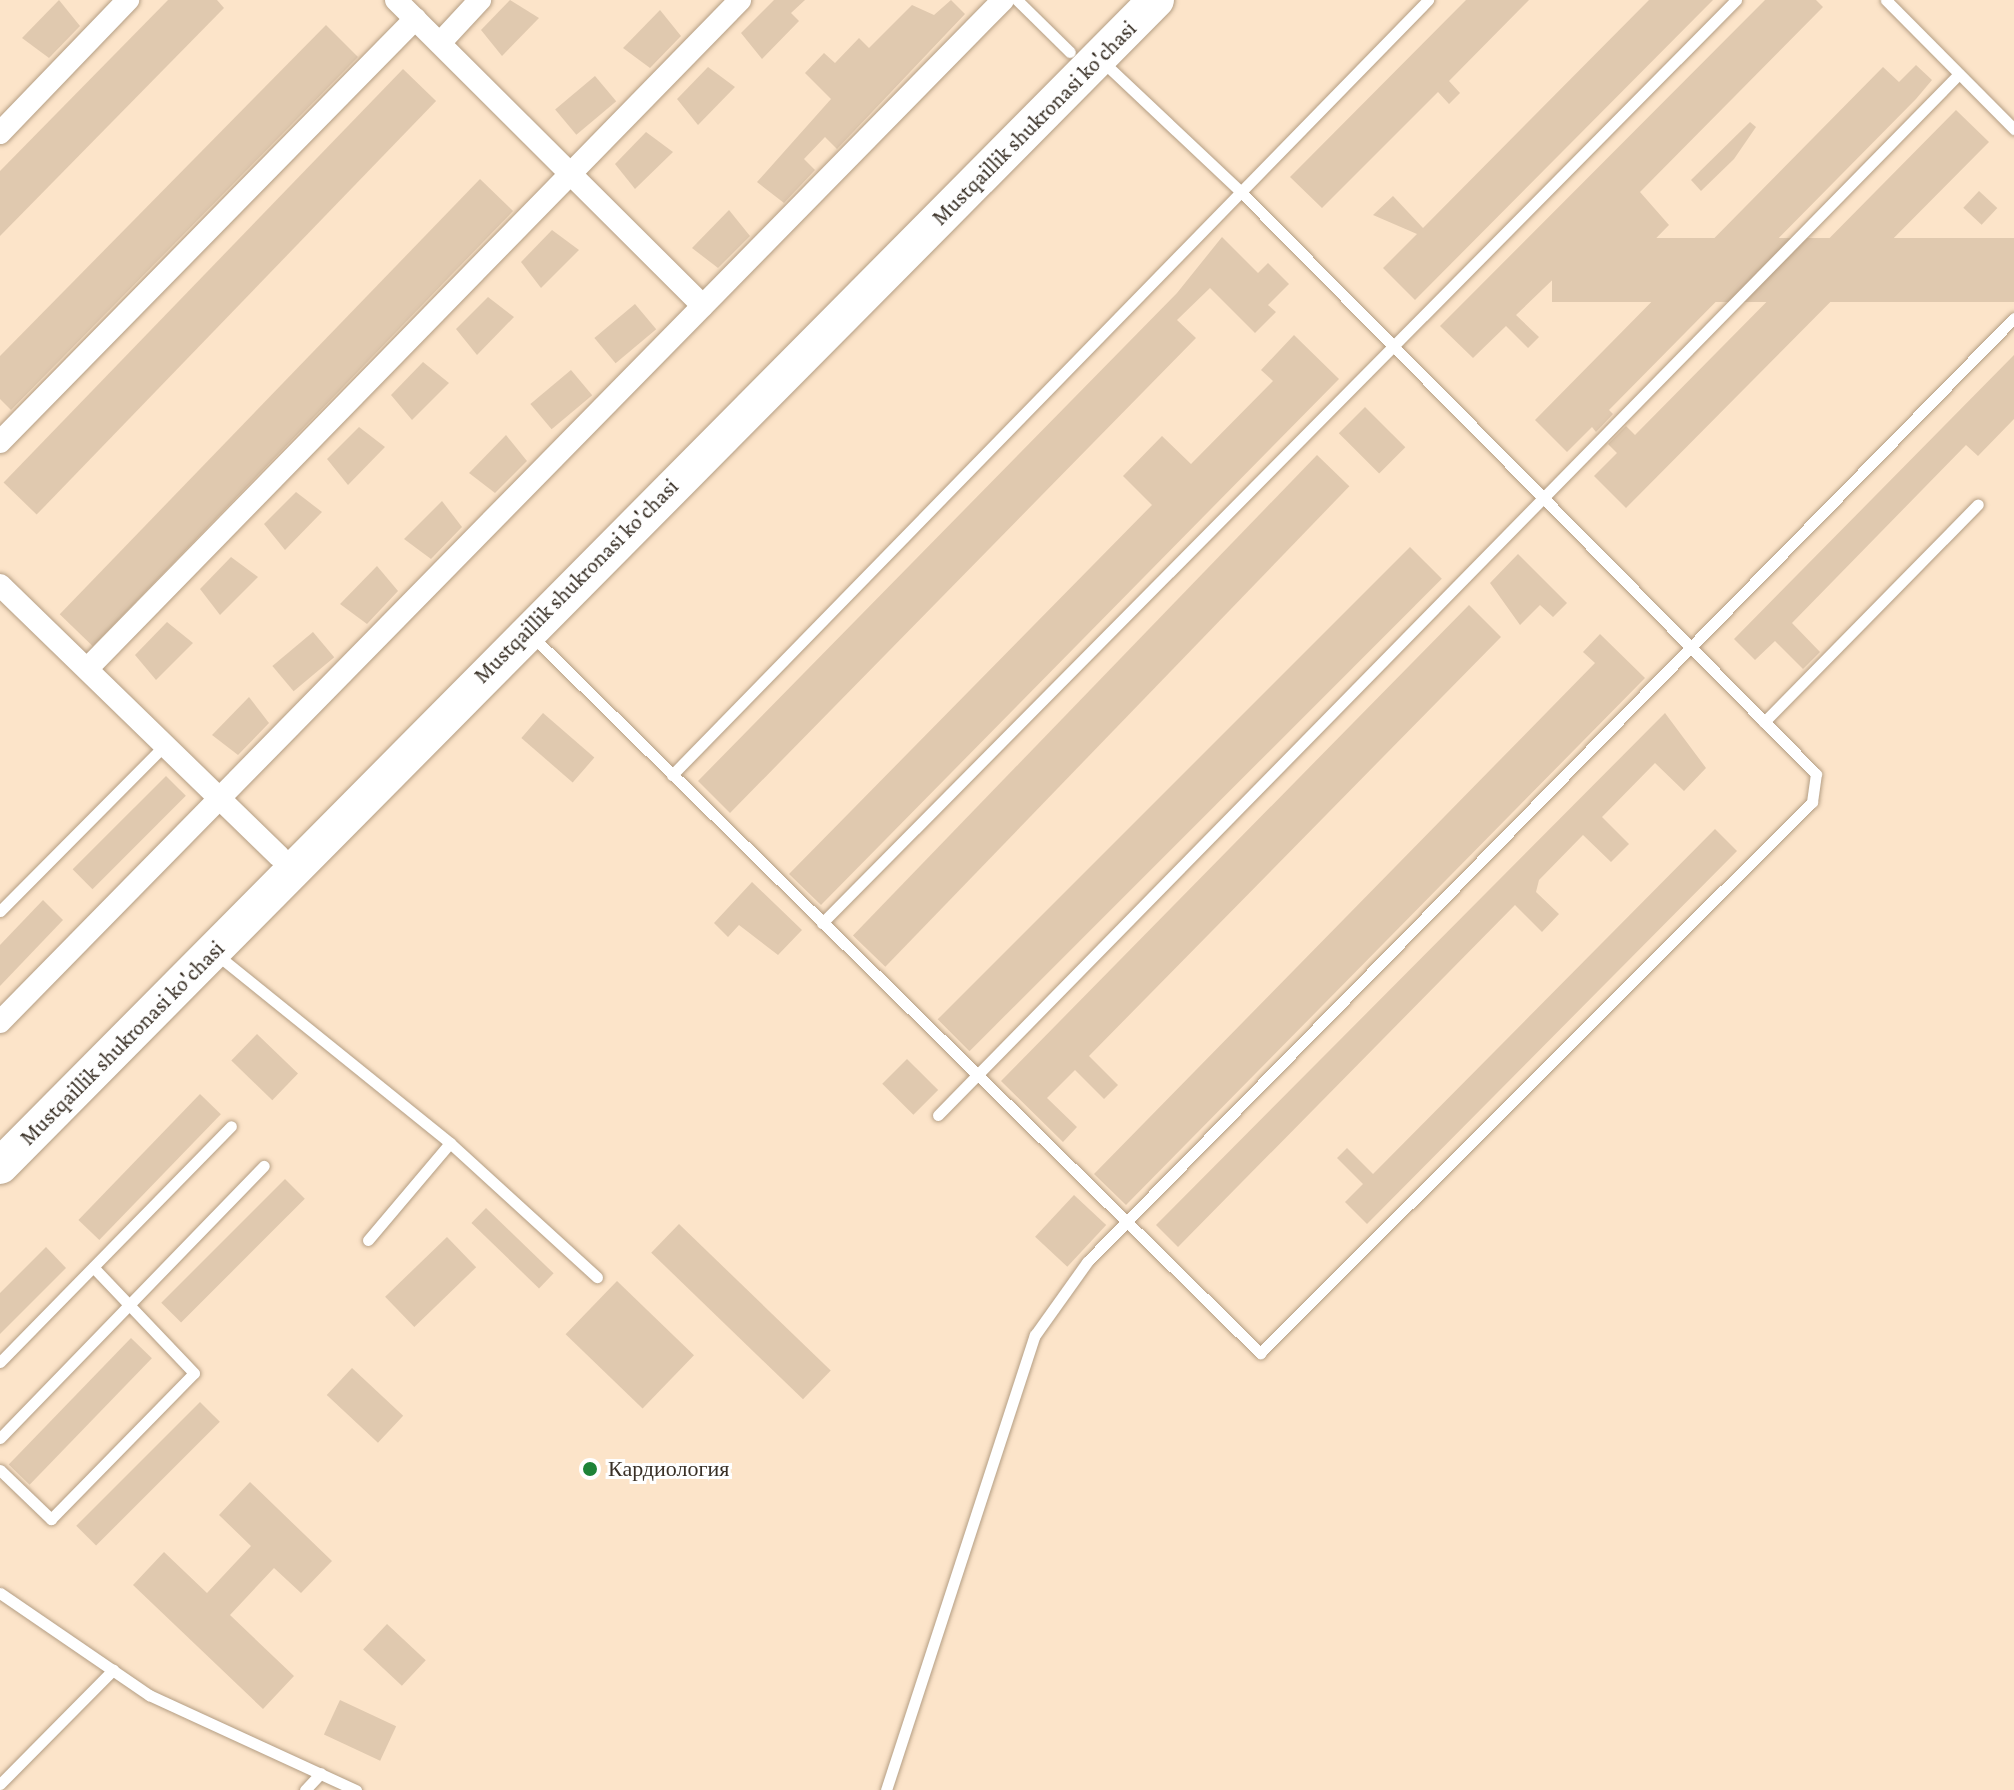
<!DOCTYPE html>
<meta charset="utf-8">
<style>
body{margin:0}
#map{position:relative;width:2014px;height:1790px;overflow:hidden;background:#fce4c9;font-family:"Crimson Pro",serif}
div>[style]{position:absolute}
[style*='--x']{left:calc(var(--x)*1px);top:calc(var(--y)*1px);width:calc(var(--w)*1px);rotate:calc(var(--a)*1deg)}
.building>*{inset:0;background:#e0c9af;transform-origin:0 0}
.roads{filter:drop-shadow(0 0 2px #b49e84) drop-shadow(0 0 2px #b49e84)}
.lane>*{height:11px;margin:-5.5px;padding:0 5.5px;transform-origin:5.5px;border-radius:5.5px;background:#fff}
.street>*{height:22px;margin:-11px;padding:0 11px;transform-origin:11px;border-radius:11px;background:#fff}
.primary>*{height:36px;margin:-18px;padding:0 18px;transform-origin:18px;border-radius:18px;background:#fff}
.dots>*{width:22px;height:22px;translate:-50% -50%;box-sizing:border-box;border:4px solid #fff;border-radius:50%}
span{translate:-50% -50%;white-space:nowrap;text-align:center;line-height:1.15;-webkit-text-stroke:6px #fff;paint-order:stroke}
.street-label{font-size:22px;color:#393026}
.poi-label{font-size:22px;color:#393026}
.left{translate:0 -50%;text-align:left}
</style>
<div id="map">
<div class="building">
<i style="clip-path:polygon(59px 0,80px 26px,49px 58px,22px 38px)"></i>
<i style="clip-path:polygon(168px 0,217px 0,224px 8px,0 236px,0 171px)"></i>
<i style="clip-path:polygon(510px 0,539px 18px,502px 56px,481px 30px)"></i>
<i style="clip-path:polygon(774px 0,805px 0,791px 13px,799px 21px,762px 59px,741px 33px)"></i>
<i style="clip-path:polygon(951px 0,965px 14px,837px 149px,825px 137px,804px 159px,815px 170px,784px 203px,757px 182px,831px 99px,805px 73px,824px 53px,835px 63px,859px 38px,869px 48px,912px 5px,934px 15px)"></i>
<i style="clip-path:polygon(1466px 0,1529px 0,1449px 81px,1460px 93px,1449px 104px,1438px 92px,1322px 208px,1290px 177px)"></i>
<i style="clip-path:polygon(1649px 0,1713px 0,1415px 300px,1383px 268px,1417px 234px,1373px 215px,1393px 196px,1423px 228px)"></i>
<i style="clip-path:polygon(1765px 0,1816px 0,1823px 7px,1640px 192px,1669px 225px,1625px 270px,1594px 240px,1516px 315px,1539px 337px,1528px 348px,1506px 326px,1473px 358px,1440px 326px)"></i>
<i style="clip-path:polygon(660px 10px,681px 36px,650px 68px,623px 48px)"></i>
<i style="clip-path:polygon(326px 25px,358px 57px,11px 410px,0 399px,0 356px)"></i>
<i style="clip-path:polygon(1916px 65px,1932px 80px,1916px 99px,1609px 410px,1613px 414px,1596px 432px,1592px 427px,1567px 452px,1535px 420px,1883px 67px,1899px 82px)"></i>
<i style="clip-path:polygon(708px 67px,735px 87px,698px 125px,677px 99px)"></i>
<i style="left:403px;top:69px;width:46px;height:575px;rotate:44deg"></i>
<i style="left:595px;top:76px;width:33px;height:52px;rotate:50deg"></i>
<i style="clip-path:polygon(1956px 110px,1989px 142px,1626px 508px,1594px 476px,1617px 453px,1608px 444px,1626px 426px,1635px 435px)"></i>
<i style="clip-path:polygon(1750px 122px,1756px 127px,1734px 159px,1701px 191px,1691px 180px)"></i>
<i style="clip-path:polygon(646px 132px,673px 152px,635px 189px,615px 164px)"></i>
<i style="left:480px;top:179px;width:46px;height:605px;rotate:44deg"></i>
<i style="left:1979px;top:191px;width:25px;height:23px;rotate:43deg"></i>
<i style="clip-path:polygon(729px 210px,750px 236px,718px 268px,692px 248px)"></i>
<i style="clip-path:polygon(552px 230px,579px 250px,541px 288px,521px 262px)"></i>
<i style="clip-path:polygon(1222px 237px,1258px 273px,1268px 263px,1289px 284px,1268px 305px,1276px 312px,1255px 333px,1210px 288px,1177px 320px,1196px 338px,730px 813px,698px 781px,1177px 293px)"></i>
<i style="left:2014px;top:238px;width:64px;height:462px;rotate:90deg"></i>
<i style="clip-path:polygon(488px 297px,514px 317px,477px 355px,456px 329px)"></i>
<i style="left:635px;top:304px;width:33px;height:53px;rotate:50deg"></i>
<i style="clip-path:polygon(1294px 335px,1339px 379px,821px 905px,789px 874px,1152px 505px,1123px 476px,1162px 436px,1191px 464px,1273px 381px,1261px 370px)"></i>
<i style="clip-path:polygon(2014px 355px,2014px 419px,1978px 456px,1966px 445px,1792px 623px,1820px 652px,1803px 669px,1775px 641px,1755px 660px,1734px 639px)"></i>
<i style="clip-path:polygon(423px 362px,449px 383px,412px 420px,391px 395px)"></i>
<i style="left:571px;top:370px;width:33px;height:53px;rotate:50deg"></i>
<i style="left:1365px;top:407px;width:57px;height:37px;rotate:45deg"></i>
<i style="clip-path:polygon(359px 427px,385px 447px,348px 485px,327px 459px)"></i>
<i style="clip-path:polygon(506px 435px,527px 461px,495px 493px,469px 473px)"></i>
<i style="left:1317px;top:455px;width:45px;height:668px;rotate:44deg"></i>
<i style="clip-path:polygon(296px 492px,322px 512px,285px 550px,264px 524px)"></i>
<i style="clip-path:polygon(442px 501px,462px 527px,431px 559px,404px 539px)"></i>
<i style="left:1410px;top:547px;width:45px;height:668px;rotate:45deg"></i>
<i style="clip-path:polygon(1518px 554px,1567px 603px,1553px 617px,1540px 605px,1520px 625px,1490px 583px)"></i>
<i style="clip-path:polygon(231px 557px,258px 577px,220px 615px,200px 589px)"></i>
<i style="clip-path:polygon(377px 566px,398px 591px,367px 624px,340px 604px)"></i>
<i style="clip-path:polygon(1469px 605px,1501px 637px,1089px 1056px,1118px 1085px,1104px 1099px,1075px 1070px,1047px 1098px,1077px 1127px,1063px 1142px,1001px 1081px)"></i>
<i style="clip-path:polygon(167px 622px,193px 643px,156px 680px,135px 655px)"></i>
<i style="left:313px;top:632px;width:33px;height:53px;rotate:50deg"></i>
<i style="clip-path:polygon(1600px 634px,1645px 678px,1126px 1205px,1094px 1174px,1595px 663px,1583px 652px)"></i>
<i style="clip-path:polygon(249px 697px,269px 723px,238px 755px,212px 735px)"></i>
<i style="left:543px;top:713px;width:68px;height:33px;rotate:41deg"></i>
<i style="clip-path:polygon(1665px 713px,1706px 768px,1684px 791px,1655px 763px,1602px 817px,1629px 844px,1611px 862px,1583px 835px,1539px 880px,1536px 892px,1559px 914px,1542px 932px,1515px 905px,1178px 1247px,1156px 1225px)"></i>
<i style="left:166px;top:776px;width:28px;height:132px;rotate:45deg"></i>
<i style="clip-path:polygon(1715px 829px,1737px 851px,1367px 1224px,1345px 1202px,1363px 1184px,1337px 1158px,1347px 1148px,1373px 1174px)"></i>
<i style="clip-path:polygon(752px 882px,802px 930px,778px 955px,739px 925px,728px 937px,714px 923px)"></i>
<i style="clip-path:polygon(43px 900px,63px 920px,0 986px,0 945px)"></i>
<i style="left:257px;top:1034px;width:57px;height:37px;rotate:44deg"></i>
<i style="left:907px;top:1059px;width:44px;height:35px;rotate:45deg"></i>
<i style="left:200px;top:1094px;width:29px;height:175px;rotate:44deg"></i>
<i style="left:285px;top:1179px;width:28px;height:175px;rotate:45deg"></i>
<i style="left:1074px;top:1195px;width:44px;height:57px;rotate:43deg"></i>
<i style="left:486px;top:1208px;width:94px;height:21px;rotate:44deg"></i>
<i style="left:679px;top:1224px;width:211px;height:40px;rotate:44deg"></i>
<i style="left:447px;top:1237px;width:42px;height:86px;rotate:46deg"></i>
<i style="clip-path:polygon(46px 1247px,66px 1268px,0 1334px,0 1293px)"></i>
<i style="left:617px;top:1281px;width:107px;height:74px;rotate:44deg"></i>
<i style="left:131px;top:1338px;width:29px;height:176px;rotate:44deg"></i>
<i style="left:352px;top:1368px;width:70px;height:37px;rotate:43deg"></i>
<i style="left:200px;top:1402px;width:28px;height:175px;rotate:45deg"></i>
<i style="clip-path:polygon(250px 1482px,332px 1561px,301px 1593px,274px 1568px,230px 1615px,294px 1676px,263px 1709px,133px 1585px,164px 1552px,207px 1593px,251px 1546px,219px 1515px)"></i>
<i style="left:387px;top:1624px;width:53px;height:35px;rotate:43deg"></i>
<i style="left:340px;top:1700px;width:62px;height:38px;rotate:25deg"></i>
</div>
<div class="roads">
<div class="lane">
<i style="--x:1017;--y:0;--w:74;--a:44.5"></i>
<i style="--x:1886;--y:0;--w:182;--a:45.2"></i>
<i style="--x:532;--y:636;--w:1022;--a:44.56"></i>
<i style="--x:1260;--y:1353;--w:780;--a:-44.95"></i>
<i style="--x:1812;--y:802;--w:28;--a:-82"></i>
<i style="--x:1816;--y:774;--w:820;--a:-134.65"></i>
<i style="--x:1240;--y:191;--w:191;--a:-136.7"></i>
<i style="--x:1764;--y:722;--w:305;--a:-45.5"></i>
<i style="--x:672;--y:775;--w:1083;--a:-45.71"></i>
<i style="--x:0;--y:911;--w:234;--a:-45.2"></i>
<i style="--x:822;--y:923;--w:1299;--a:-45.28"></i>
<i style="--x:216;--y:954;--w:301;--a:38.9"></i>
<i style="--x:450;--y:1143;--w:199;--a:42.4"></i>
<i style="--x:938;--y:1115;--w:1458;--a:-45.56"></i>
<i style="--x:368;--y:1240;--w:127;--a:-49.8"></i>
<i style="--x:0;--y:1362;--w:330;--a:-45.6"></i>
<i style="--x:0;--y:1438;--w:379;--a:-45.9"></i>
<i style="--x:0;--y:1470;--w:71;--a:43.9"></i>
<i style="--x:51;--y:1519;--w:204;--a:-45.6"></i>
<i style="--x:194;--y:1373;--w:146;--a:-133.6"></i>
<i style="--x:0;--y:1593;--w:181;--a:34.4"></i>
<i style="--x:149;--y:1695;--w:228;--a:24.7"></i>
<i style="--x:0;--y:1784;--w:161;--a:-45.3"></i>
<i style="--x:305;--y:1790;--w:23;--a:-47"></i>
<i style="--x:886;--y:1790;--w:479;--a:-71.9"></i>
<i style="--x:1035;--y:1335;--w:90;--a:-54.5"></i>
<i style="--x:1087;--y:1262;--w:1323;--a:-45.52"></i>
</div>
<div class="street">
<i style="--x:396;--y:0;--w:433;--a:44.9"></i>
<i style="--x:440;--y:43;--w:59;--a:-47.1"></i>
<i style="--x:0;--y:133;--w:185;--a:-46.1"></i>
<i style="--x:0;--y:442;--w:593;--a:-45.55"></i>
<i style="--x:0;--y:585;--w:389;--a:44.2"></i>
<i style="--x:87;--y:669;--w:935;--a:-45.69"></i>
<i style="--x:0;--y:1022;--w:1432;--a:-45.54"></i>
</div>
<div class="primary">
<i style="--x:0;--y:1166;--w:1642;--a:-45.25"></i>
</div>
</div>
<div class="dots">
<i style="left:590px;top:1469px;background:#1e8337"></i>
</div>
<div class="street-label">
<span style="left:1034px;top:123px;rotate:-45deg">Mustqaillik shukronasi ko'chasi</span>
<span style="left:576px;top:581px;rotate:-45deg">Mustqaillik shukronasi ko'chasi</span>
<span style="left:122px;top:1043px;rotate:-45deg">Mustqaillik shukronasi ko'chasi</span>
</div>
<div class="poi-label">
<span class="left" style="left:608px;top:1469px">Кардиология</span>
</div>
</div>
